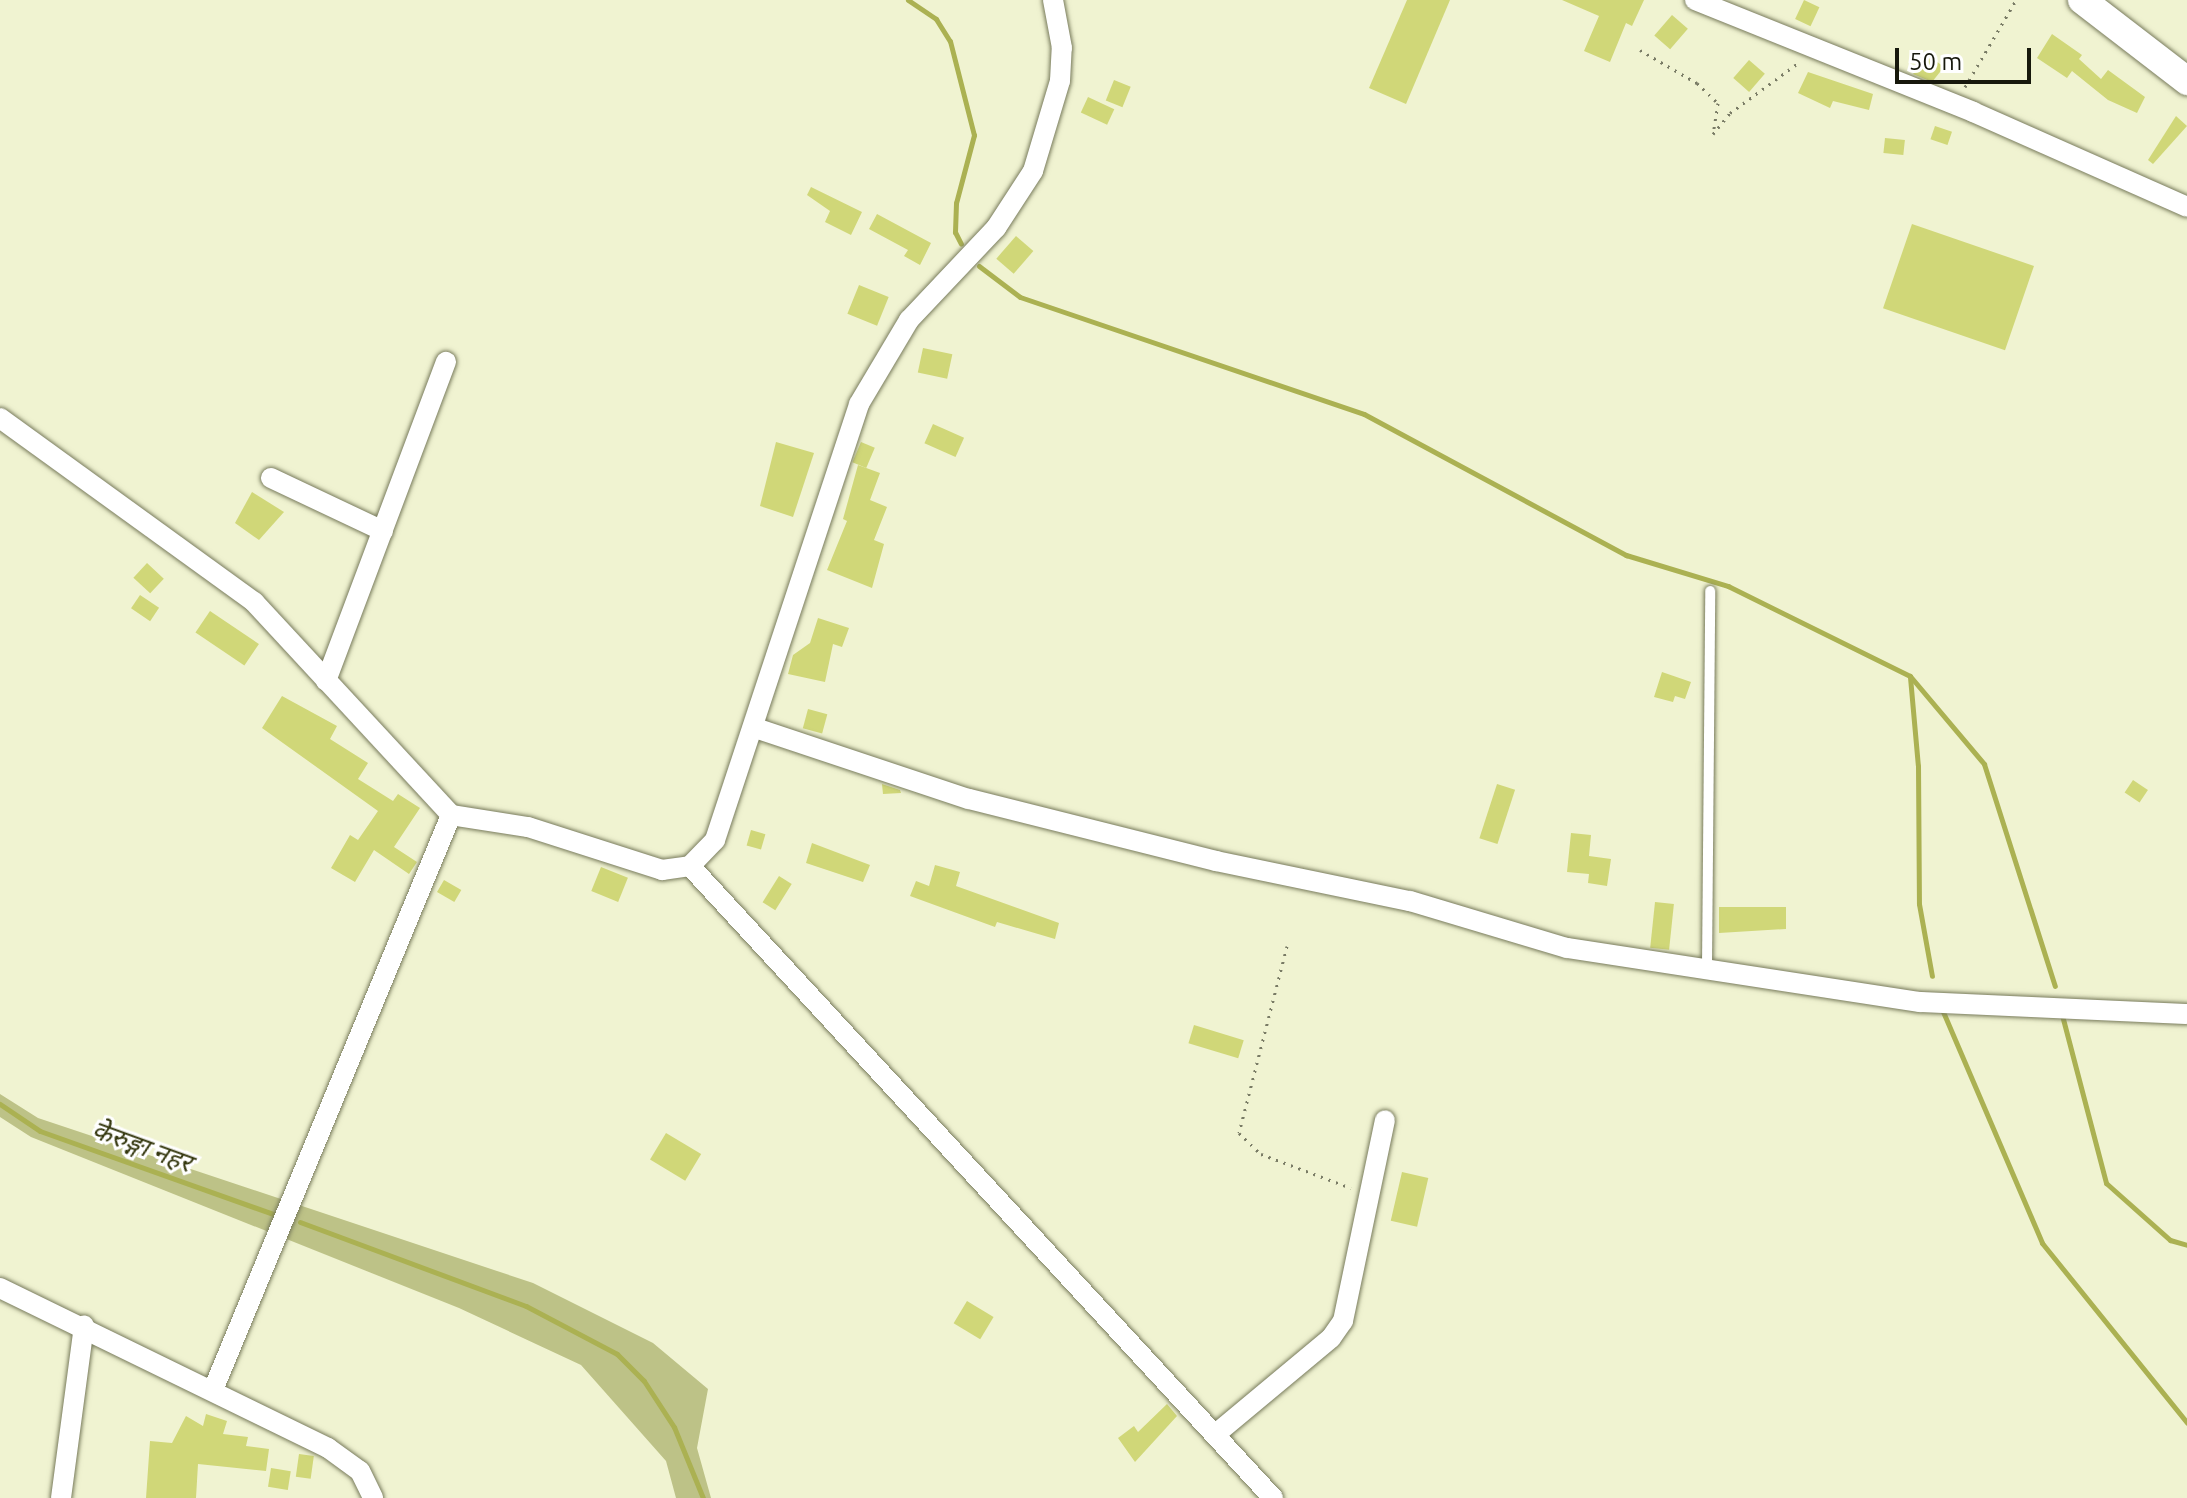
<!DOCTYPE html>
<meta charset="utf-8">
<style>
body{margin:0}
#map{position:relative;width:2187px;height:1498px;overflow:hidden;background:#f0f3d1;font-family:Ubuntu,"Noto Sans Devanagari",sans-serif}
div>[style]{position:absolute}
[style*='--x']{left:calc(var(--x)*1px);top:calc(var(--y)*1px);width:calc(var(--w)*1px);rotate:calc(var(--a)*1deg)}
.green>*{inset:0;background:#bdc287}
.stream>*{height:5px;margin:-2.5px;padding:0 2.5px;transform-origin:2.5px;border-radius:2.5px;background:#abb152}
.building>*{inset:0;background:#d0d778;transform-origin:0 0}
.path>*{height:3px;margin-top:-1.5px;transform-origin:0;background:repeating-linear-gradient(90deg,#797b65 0 2px,transparent 0 8px)}
.roads{filter:drop-shadow(0 0 2px #787b5c) drop-shadow(0 0 2px #787b5c)}
.lane>*{height:10px;margin:-5px;padding:0 5px;transform-origin:5px;border-radius:5px;background:#fff}
.street>*{height:20px;margin:-10px;padding:0 10px;transform-origin:10px;border-radius:10px;background:#fff}
.secondary>*{height:28px;margin:-14px;padding:0 14px;transform-origin:14px;border-radius:14px;background:#fff}
span{translate:-50% -50%;white-space:nowrap;text-align:center;line-height:1.15;-webkit-text-stroke:6px #fff;paint-order:stroke}
.water-label{font-size:26px;color:#35380f;font-style:italic}
.scale{position:absolute;left:1895px;top:48px;width:136px;height:36px;box-sizing:border-box;border:4px solid #17180c;border-top:0;padding-left:10px;font-size:24px;line-height:28px;white-space:nowrap;color:#17180c;-webkit-text-stroke:6px #fff;paint-order:stroke}
</style>
<div id="map">
<div class="green">
<i style="clip-path:polygon(0 1094px,38px 1118px,533px 1283px,653px 1343px,708px 1389px,697px 1448px,711px 1498px,676px 1498px,666px 1461px,581px 1365px,459px 1308px,31px 1137px,0 1117px)"></i>
</div>
<div class="stream">
<i style="--x:908;--y:0;--w:34;--a:34"></i>
<i style="--x:936;--y:19;--w:26;--a:58"></i>
<i style="--x:950;--y:41;--w:97;--a:75.7"></i>
<i style="--x:974;--y:135;--w:70;--a:104.8"></i>
<i style="--x:956;--y:203;--w:29;--a:92"></i>
<i style="--x:955;--y:232;--w:13;--a:63"></i>
<i style="--x:979;--y:266;--w:51;--a:37.1"></i>
<i style="--x:1020;--y:297;--w:363;--a:18.8"></i>
<i style="--x:1364;--y:414;--w:298;--a:28.3"></i>
<i style="--x:1626;--y:555;--w:107;--a:16.9"></i>
<i style="--x:1728;--y:586;--w:203;--a:26.3"></i>
<i style="--x:1910;--y:676;--w:115;--a:49.9"></i>
<i style="--x:1984;--y:764;--w:233;--a:72.3"></i>
<i style="--x:1910;--y:677;--w:89;--a:84.9"></i>
<i style="--x:1918;--y:766;--w:138;--a:89.6"></i>
<i style="--x:1919;--y:904;--w:73;--a:79.8"></i>
<i style="--x:1941;--y:1007;--w:257;--a:66.8"></i>
<i style="--x:2042;--y:1243;--w:231;--a:51.1"></i>
<i style="--x:2062;--y:1015;--w:174;--a:75.3"></i>
<i style="--x:2106;--y:1183;--w:86;--a:41.7"></i>
<i style="--x:2170;--y:1240;--w:18;--a:16"></i>
<i style="--x:0;--y:1104;--w:48;--a:34"></i>
<i style="--x:40;--y:1131;--w:251;--a:19.6"></i>
<i style="--x:300;--y:1222;--w:241;--a:20.4"></i>
<i style="--x:526;--y:1306;--w:103;--a:27.8"></i>
<i style="--x:617;--y:1354;--w:38;--a:45"></i>
<i style="--x:644;--y:1381;--w:55;--a:56.9"></i>
<i style="--x:674;--y:1427;--w:77;--a:67.8"></i>
</div>
<div class="building">
<i style="clip-path:polygon(1407px 0,1450px 0,1406px 104px,1369px 88px)"></i>
<i style="clip-path:polygon(1562px 0,1644px 0,1632px 26px,1626px 23px,1610px 62px,1584px 51px,1599px 16px)"></i>
<i style="left:1804px;top:0;width:17px;height:21px;rotate:25deg"></i>
<i style="left:1672px;top:15px;width:21px;height:27px;rotate:41deg"></i>
<i style="clip-path:polygon(2052px 34px,2082px 55px,2079px 59px,2101px 79px,2108px 70px,2145px 97px,2137px 113px,2108px 100px,2072px 71px,2067px 78px,2037px 58px)"></i>
<i style="clip-path:polygon(1928px 55px,1944px 67px,1932px 82px,1913px 74px)"></i>
<i style="left:1749px;top:60px;width:21px;height:24px;rotate:41deg"></i>
<i style="clip-path:polygon(1808px 72px,1873px 94px,1869px 110px,1833px 101px,1830px 108px,1798px 93px)"></i>
<i style="left:1114px;top:80px;width:18px;height:22px;rotate:22deg"></i>
<i style="left:1088px;top:97px;width:29px;height:17px;rotate:25deg"></i>
<i style="clip-path:polygon(2176px 116px,2187px 126px,2153px 164px,2148px 160px)"></i>
<i style="left:1935px;top:126px;width:18px;height:14px;rotate:19deg"></i>
<i style="left:1885px;top:138px;width:20px;height:15px;rotate:6deg"></i>
<i style="clip-path:polygon(811px 187px,862px 212px,851px 235px,825px 222px,830px 211px,807px 195px)"></i>
<i style="clip-path:polygon(877px 214px,931px 243px,920px 265px,904px 256px,908px 250px,869px 229px)"></i>
<i style="left:1912px;top:224px;width:129px;height:89px;rotate:19deg"></i>
<i style="left:1016px;top:236px;width:23px;height:30px;rotate:41deg"></i>
<i style="left:859px;top:285px;width:32px;height:31px;rotate:22deg"></i>
<i style="left:923px;top:348px;width:30px;height:25px;rotate:12deg"></i>
<i style="left:933px;top:424px;width:34px;height:21px;rotate:24deg"></i>
<i style="clip-path:polygon(776px 442px,814px 453px,793px 517px,760px 506px)"></i>
<i style="left:861px;top:442px;width:15px;height:22px;rotate:23deg"></i>
<i style="clip-path:polygon(858px 465px,880px 473px,870px 500px,887px 507px,874px 540px,884px 544px,872px 588px,827px 570px,847px 521px,843px 519px)"></i>
<i style="clip-path:polygon(252px 492px,284px 512px,259px 540px,235px 523px)"></i>
<i style="left:147px;top:563px;width:23px;height:20px;rotate:43deg"></i>
<i style="left:140px;top:595px;width:23px;height:16px;rotate:34deg"></i>
<i style="left:210px;top:611px;width:59px;height:26px;rotate:34deg"></i>
<i style="clip-path:polygon(818px 618px,849px 628px,842px 647px,833px 644px,825px 682px,788px 674px,793px 655px,810px 643px)"></i>
<i style="clip-path:polygon(1662px 672px,1691px 682px,1685px 699px,1675px 696px,1673px 702px,1654px 697px)"></i>
<i style="clip-path:polygon(282px 696px,337px 726px,330px 739px,368px 763px,358px 779px,393px 801px,398px 794px,420px 808px,394px 847px,417px 862px,409px 874px,374px 850px,355px 882px,331px 868px,350px 835px,358px 840px,378px 811px,262px 728px)"></i>
<i style="left:808px;top:709px;width:20px;height:20px;rotate:15deg"></i>
<i style="left:2133px;top:780px;width:18px;height:15px;rotate:34deg"></i>
<i style="clip-path:polygon(882px 784px,900px 790px,901px 793px,883px 794px)"></i>
<i style="left:1497px;top:784px;width:19px;height:57px;rotate:18deg"></i>
<i style="left:751px;top:830px;width:15px;height:16px;rotate:16deg"></i>
<i style="clip-path:polygon(1571px 833px,1591px 835px,1589px 856px,1611px 859px,1607px 886px,1588px 883px,1589px 874px,1567px 872px)"></i>
<i style="clip-path:polygon(812px 843px,870px 865px,863px 882px,806px 863px)"></i>
<i style="clip-path:polygon(935px 865px,960px 872px,956px 886px,1059px 923px,1055px 939px,997px 922px,995px 927px,910px 896px,916px 881px,929px 886px)"></i>
<i style="left:601px;top:867px;width:29px;height:26px;rotate:22deg"></i>
<i style="left:779px;top:876px;width:15px;height:31px;rotate:32deg"></i>
<i style="left:444px;top:880px;width:20px;height:14px;rotate:30deg"></i>
<i style="left:1655px;top:902px;width:19px;height:46px;rotate:6deg"></i>
<i style="clip-path:polygon(1719px 907px,1786px 907px,1786px 929px,1719px 933px)"></i>
<i style="left:1194px;top:1025px;width:52px;height:19px;rotate:17deg"></i>
<i style="left:666px;top:1133px;width:41px;height:31px;rotate:31deg"></i>
<i style="left:1402px;top:1172px;width:27px;height:50px;rotate:13deg"></i>
<i style="left:967px;top:1301px;width:31px;height:26px;rotate:31deg"></i>
<i style="clip-path:polygon(1167px 1404px,1177px 1416px,1135px 1462px,1118px 1438px,1134px 1426px,1138px 1432px)"></i>
<i style="clip-path:polygon(206px 1414px,227px 1421px,223px 1434px,248px 1437px,246px 1446px,269px 1449px,266px 1471px,198px 1464px,196px 1498px,146px 1498px,150px 1441px,172px 1443px,186px 1416px,203px 1426px)"></i>
<i style="left:299px;top:1454px;width:15px;height:23px;rotate:8deg"></i>
<i style="left:271px;top:1468px;width:20px;height:19px;rotate:9deg"></i>
</div>
<div class="path">
<i style="--x:1640;--y:50;--w:66;--a:30.1"></i>
<i style="--x:1697;--y:83;--w:29;--a:44"></i>
<i style="--x:1718;--y:103;--w:31;--a:99"></i>
<i style="--x:1713;--y:134;--w:27;--a:-51"></i>
<i style="--x:1730;--y:113;--w:84;--a:-36.3"></i>
<i style="--x:1965;--y:87;--w:101;--a:-59.6"></i>
<i style="--x:1287;--y:946;--w:193;--a:104.4"></i>
<i style="--x:1239;--y:1133;--w:30;--a:44"></i>
<i style="--x:1261;--y:1154;--w:96;--a:20.7"></i>
</div>
<div class="roads">
<div class="lane">
<i style="--x:1707;--y:967;--w:376;--a:-89.5"></i>
</div>
<div class="street">
<i style="--x:1695;--y:0;--w:300;--a:21.9"></i>
<i style="--x:1973;--y:112;--w:234;--a:23.9"></i>
<i style="--x:0;--y:418;--w:314;--a:35.9"></i>
<i style="--x:254;--y:602;--w:290;--a:47.2"></i>
<i style="--x:271;--y:478;--w:124;--a:25.3"></i>
<i style="--x:326;--y:681;--w:341;--a:-69.4"></i>
<i style="--x:755;--y:728;--w:225;--a:18.4"></i>
<i style="--x:969;--y:799;--w:255;--a:14.1"></i>
<i style="--x:1216;--y:861;--w:198;--a:11.7"></i>
<i style="--x:1410;--y:901;--w:164;--a:16.7"></i>
<i style="--x:1567;--y:948;--w:357;--a:8.7"></i>
<i style="--x:1920;--y:1002;--w:267;--a:2.6"></i>
<i style="--x:690;--y:866;--w:860;--a:47.31"></i>
<i style="--x:0;--y:1288;--w:365;--a:26"></i>
<i style="--x:328;--y:1448;--w:39;--a:36"></i>
<i style="--x:360;--y:1471;--w:30;--a:64"></i>
<i style="--x:213;--y:1390;--w:622;--a:-67.51"></i>
<i style="--x:451;--y:815;--w:78;--a:8.9"></i>
<i style="--x:528;--y:827;--w:141;--a:17.8"></i>
<i style="--x:662;--y:870;--w:28;--a:-8"></i>
<i style="--x:690;--y:866;--w:36;--a:-46"></i>
<i style="--x:715;--y:840;--w:459;--a:-71.7"></i>
<i style="--x:859;--y:404;--w:98;--a:-59.2"></i>
<i style="--x:909;--y:320;--w:127;--a:-46.6"></i>
<i style="--x:996;--y:228;--w:68;--a:-57"></i>
<i style="--x:1033;--y:171;--w:94;--a:-73.3"></i>
<i style="--x:1060;--y:81;--w:33;--a:-87"></i>
<i style="--x:1062;--y:48;--w:49;--a:-100.6"></i>
<i style="--x:1217;--y:1433;--w:148;--a:-39.8"></i>
<i style="--x:1331;--y:1338;--w:21;--a:-55"></i>
<i style="--x:1343;--y:1321;--w:205;--a:-78.2"></i>
<i style="--x:61;--y:1498;--w:174;--a:-82.4"></i>
</div>
<div class="secondary">
<i style="--x:2082;--y:0;--w:133;--a:37.6"></i>
</div>
</div>
<div class="water-label">
<span style="left:142px;top:1146px;rotate:20deg">केेरुङ्गा नहर</span>
</div>
<div class="scale">50 m</div>
</div>
